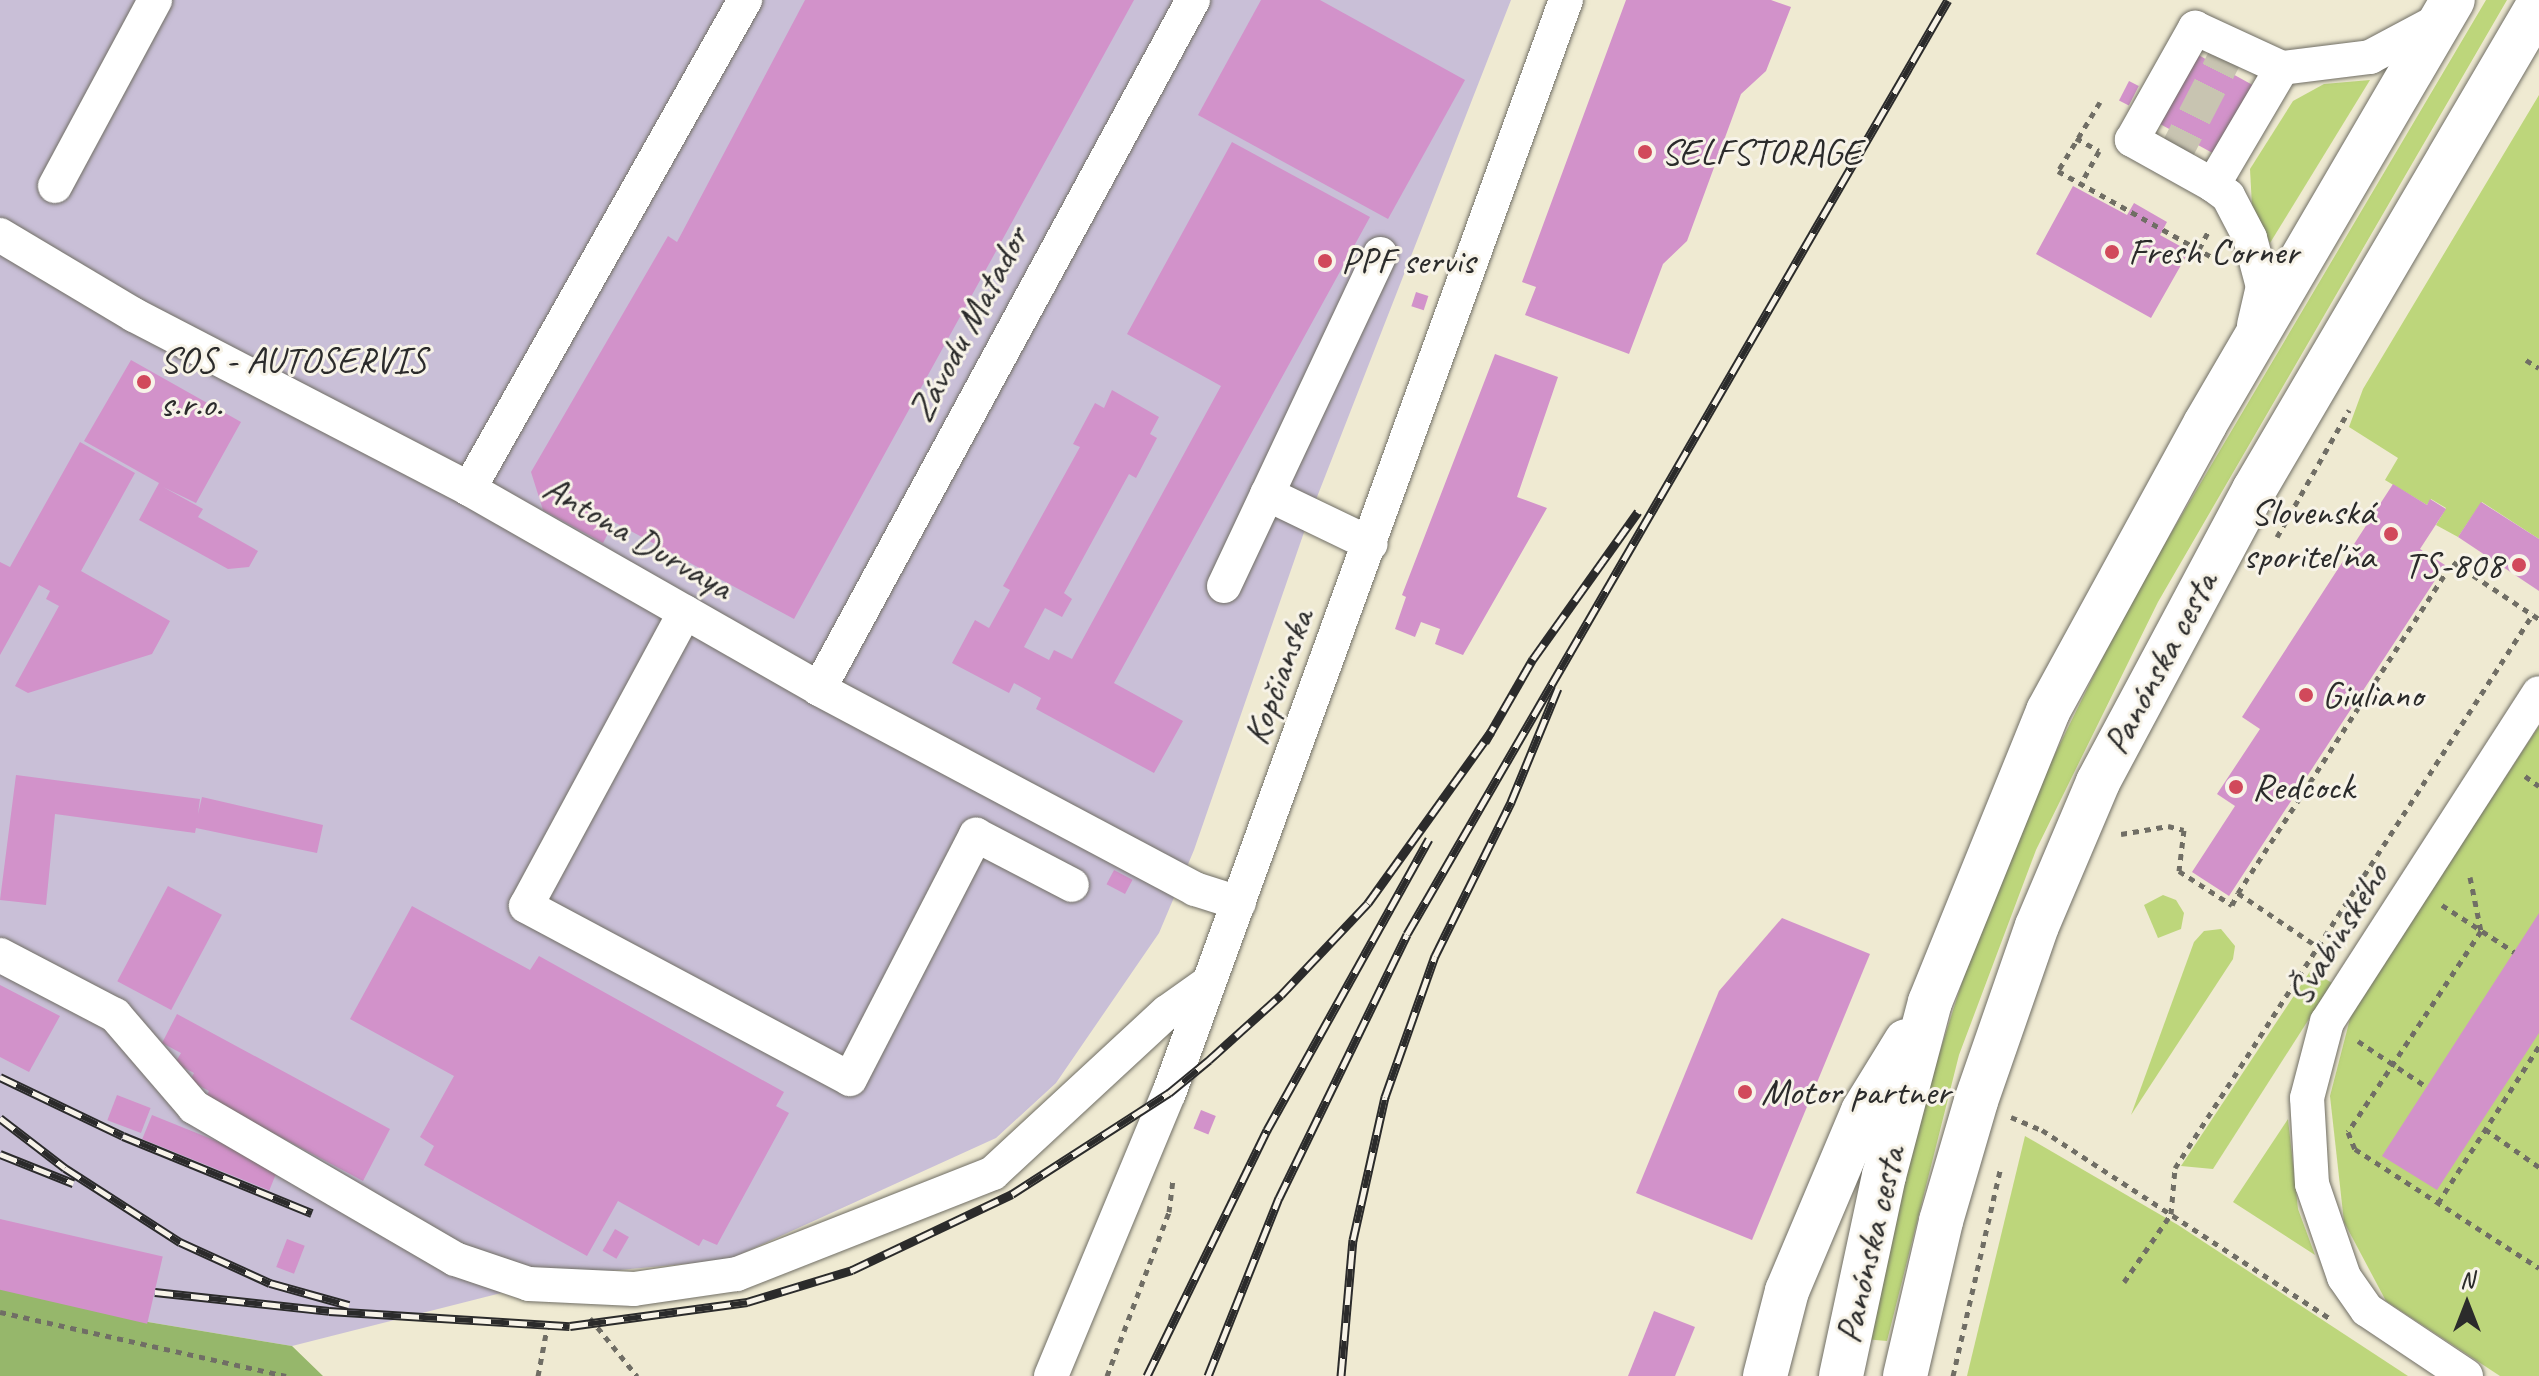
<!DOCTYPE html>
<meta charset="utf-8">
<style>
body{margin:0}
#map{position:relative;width:2539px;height:1376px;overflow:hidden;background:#efead2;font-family:Caveat,sans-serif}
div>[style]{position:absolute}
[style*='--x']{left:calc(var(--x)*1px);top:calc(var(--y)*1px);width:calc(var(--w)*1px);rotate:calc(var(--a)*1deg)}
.industrial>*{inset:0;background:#c9bfd7}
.green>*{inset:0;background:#bdd67b}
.forest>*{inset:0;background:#96b76b}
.building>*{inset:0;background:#d292ca;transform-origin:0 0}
.minor-tunnel>*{height:34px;margin-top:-17px;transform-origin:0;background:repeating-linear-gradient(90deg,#c8c4b1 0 34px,transparent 0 51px)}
.path>*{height:5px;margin-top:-2.5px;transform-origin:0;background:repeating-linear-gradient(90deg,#706e65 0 6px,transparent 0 12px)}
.roads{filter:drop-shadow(0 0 2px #706e65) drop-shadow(0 0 2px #706e65)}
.minor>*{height:34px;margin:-17px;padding:0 17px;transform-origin:17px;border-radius:17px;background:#fff}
.major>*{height:44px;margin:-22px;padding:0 22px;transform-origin:22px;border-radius:22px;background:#fff}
.rail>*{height:9px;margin-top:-4.5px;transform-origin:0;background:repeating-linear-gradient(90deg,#f7f3e8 0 18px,#2b2b2b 0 36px);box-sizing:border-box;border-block:2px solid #2b2b2b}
.dots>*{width:22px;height:22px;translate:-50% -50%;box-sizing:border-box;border:4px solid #f7f3e8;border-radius:50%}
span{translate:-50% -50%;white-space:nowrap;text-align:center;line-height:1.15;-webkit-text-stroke:6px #f7f3e8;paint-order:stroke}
.poi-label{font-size:38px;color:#2b2b2b}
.left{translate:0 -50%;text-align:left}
.right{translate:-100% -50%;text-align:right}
.street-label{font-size:38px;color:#2b2b2b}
.north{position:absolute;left:2427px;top:1264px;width:80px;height:80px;-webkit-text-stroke:6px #f7f3e8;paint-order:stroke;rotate:0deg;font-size:22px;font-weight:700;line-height:32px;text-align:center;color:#2b2b2b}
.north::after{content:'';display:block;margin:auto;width:28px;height:36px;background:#2b2b2b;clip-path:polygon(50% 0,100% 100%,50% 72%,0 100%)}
</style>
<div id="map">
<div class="industrial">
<i style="clip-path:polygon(0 0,1511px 0,1310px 515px,1194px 850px,1159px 933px,1056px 1083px,996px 1138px,728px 1260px,576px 1274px,292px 1346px,148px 1322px,0 1288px)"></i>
</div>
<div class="green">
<i style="clip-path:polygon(2486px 0,2507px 0,2158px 602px,2036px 850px,1959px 1055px,1887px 1341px,1864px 1339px,1912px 1139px,1972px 951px,2019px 827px,2128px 606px)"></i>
<i style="clip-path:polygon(2370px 80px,2270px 243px,2252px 206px,2250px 169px,2293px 101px,2324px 84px)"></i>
<i style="clip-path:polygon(2539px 95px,2539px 539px,2482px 502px,2458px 537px,2436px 525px,2446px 508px,2431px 499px,2427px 505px,2385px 480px,2398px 458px,2349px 427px,2363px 389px)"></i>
<i style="clip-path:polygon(2539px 726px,2539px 1376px,2500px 1376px,2386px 1301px,2344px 1222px,2330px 1096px,2352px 1011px)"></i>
<i style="clip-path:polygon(2163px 895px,2176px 900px,2184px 913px,2181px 929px,2158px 938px,2144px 905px)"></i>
<i style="clip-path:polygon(2221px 929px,2235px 946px,2233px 959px,2131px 1115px,2194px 942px,2204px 931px)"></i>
<i style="clip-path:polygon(2311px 970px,2332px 983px,2213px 1169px,2181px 1166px)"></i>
<i style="clip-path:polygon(2288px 1119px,2298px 1209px,2315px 1255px,2233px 1202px)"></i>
<i style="clip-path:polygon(2025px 1136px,2178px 1225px,2408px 1376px,1967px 1376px)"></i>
</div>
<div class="forest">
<i style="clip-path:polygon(0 1288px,148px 1322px,292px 1346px,323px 1376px,0 1376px)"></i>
</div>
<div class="building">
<i style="clip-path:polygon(805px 0,1134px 0,794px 619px,614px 522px,603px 543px,543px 510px,531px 472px,668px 236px,677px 242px)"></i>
<i style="clip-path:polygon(1261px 0,1320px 0,1465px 80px,1388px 219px,1198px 115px)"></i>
<i style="clip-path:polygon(1626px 0,1771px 0,1791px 7px,1766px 71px,1741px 94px,1687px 241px,1663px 264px,1629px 354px,1525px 315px,1536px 287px,1522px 282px)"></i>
<i style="left:2193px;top:52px;width:81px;height:79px;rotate:29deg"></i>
<i style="left:2129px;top:81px;width:11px;height:22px;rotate:27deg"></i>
<i style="clip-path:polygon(1232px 142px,1370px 217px,1114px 683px,1183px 721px,1154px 773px,1036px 709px,1041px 698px,1014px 683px,1009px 693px,952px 663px,975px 620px,989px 628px,1010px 590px,1003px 586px,1080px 447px,1073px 444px,1095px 403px,1104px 408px,1112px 390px,1159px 417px,1150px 434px,1157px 438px,1136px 478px,1129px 474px,1064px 593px,1072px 599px,1062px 617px,1045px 608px,1024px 647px,1049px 660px,1054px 650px,1072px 659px,1221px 386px,1127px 334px)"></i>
<i style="clip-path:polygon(2073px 186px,2127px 215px,2134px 203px,2167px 222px,2160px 235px,2189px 251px,2151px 318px,2036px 254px)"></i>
<i style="left:1416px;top:292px;width:13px;height:15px;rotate:18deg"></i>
<i style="clip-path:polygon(1495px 354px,1558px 377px,1517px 497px,1547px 508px,1463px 655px,1435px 644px,1440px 629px,1421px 622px,1415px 637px,1395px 629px,1406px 597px,1402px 595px)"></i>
<i style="clip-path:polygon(131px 360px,241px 422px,196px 503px,163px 487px,203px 509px,198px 517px,258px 551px,249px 567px,228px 569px,139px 520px,159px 483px,84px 441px)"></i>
<i style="clip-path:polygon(80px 442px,135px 473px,81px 571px,170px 621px,152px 654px,28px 693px,15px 686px,59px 606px,46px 599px,50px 591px,39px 585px,0 655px,0 562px,10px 567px)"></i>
<i style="clip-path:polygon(2393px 484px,2427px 505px,2430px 499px,2446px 509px,2420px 549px,2445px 565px,2229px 896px,2192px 872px,2235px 806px,2217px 794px,2260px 729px,2242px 717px)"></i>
<i style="clip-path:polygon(2481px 502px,2539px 539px,2539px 591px,2458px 537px)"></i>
<i style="clip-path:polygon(16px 775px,200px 799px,198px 814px,202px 797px,323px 825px,317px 853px,196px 828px,195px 833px,55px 814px,46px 905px,0 900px)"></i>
<i style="left:1114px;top:870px;width:21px;height:16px;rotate:28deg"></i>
<i style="left:168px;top:886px;width:61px;height:108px;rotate:28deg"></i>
<i style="clip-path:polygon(412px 906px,530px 970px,539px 956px,784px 1092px,776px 1106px,789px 1113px,717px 1245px,703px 1239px,699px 1246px,618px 1201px,587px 1256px,424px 1165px,434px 1146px,420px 1137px,454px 1076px,350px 1019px)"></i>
<i style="clip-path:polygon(2539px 913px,2539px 1033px,2437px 1190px,2382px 1156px)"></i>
<i style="clip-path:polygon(1782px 918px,1870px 954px,1752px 1240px,1636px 1193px,1719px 991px)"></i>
<i style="clip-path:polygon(0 985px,60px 1016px,29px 1072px,0 1057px)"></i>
<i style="clip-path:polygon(177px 1014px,390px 1129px,363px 1181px,206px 1097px,209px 1091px,190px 1081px,194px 1073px,175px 1063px,181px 1053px,162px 1043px)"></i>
<i style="left:117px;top:1095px;width:36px;height:27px;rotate:21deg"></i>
<i style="left:1201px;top:1110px;width:16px;height:20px;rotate:22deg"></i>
<i style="left:152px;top:1115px;width:137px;height:26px;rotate:22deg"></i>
<i style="left:0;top:1219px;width:167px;height:69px;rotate:13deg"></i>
<i style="left:615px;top:1229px;width:16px;height:25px;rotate:30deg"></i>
<i style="left:287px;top:1239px;width:19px;height:30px;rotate:21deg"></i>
<i style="clip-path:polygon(1654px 1311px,1695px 1327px,1675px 1376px,1628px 1376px)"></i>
</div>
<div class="minor-tunnel">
<i style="--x:2171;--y:162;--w:133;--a:-62.7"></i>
</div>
<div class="path">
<i style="--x:2100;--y:102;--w:81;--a:121.3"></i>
<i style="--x:2058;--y:171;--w:176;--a:29.2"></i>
<i style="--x:2076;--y:138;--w:26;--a:29"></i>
<i style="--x:2099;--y:151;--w:38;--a:119"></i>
<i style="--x:2199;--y:249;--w:19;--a:-62"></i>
<i style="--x:2526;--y:360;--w:15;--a:32"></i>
<i style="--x:2277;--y:537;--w:146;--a:-60.4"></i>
<i style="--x:2525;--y:776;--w:17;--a:36"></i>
<i style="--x:2121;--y:834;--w:48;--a:-9.7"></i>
<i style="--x:2168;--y:826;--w:16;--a:14"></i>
<i style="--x:2184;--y:830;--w:41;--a:97"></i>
<i style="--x:2179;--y:871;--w:63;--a:32.7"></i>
<i style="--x:2232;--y:905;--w:13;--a:-63"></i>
<i style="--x:2238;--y:893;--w:97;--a:34"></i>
<i style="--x:2470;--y:877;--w:55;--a:78.5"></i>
<i style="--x:2481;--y:931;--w:241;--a:123.5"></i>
<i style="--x:2348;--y:1132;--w:18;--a:68"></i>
<i style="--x:2355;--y:1149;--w:219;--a:32.9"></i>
<i style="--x:2238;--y:893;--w:395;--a:-57"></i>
<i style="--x:2453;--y:562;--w:103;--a:33.5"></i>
<i style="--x:2442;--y:905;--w:86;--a:33.1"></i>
<i style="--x:2358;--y:1041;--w:83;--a:33.7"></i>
<i style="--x:2011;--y:1117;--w:34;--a:23"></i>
<i style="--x:2042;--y:1130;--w:343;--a:33.2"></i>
<i style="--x:2485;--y:1129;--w:66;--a:35.1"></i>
<i style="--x:2438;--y:1203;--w:187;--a:-57.2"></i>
<i style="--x:2124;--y:1282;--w:83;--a:-55.3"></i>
<i style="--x:2171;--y:1214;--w:46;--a:-85"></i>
<i style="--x:2175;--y:1168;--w:660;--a:-57.13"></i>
<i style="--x:0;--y:1312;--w:293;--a:12.6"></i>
<i style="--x:590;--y:1318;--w:75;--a:51"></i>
<i style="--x:538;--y:1376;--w:59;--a:-79.3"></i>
<i style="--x:1107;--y:1376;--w:175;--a:-69.3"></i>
<i style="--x:1169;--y:1212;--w:33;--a:-83"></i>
<i style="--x:1953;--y:1376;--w:215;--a:-77.1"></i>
</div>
<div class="roads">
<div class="minor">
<i style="--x:2213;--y:185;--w:93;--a:-150.9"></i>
<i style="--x:2132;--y:140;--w:129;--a:-60.6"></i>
<i style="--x:2195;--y:28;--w:96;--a:24.7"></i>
<i style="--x:55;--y:186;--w:211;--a:-61.7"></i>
<i style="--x:0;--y:235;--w:156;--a:30.8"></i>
<i style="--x:134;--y:315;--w:377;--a:27.4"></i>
<i style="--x:469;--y:489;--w:403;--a:29.7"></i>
<i style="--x:819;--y:689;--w:426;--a:28"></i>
<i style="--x:1195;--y:889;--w:46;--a:17.7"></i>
<i style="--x:2254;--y:325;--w:39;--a:-77"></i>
<i style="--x:2263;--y:287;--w:51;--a:-104.9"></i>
<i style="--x:2250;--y:238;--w:47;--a:-117.6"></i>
<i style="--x:2228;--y:196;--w:19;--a:-144"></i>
<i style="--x:2213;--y:185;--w:136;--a:-59.5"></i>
<i style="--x:2282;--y:68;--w:89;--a:-7.1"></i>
<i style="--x:2370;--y:57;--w:83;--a:-28.1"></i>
<i style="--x:469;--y:489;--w:562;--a:-60.56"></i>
<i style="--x:1267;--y:494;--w:115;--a:25.7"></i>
<i style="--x:1224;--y:586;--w:367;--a:-64.8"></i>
<i style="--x:685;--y:612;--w:334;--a:118.4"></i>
<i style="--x:526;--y:906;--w:367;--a:28.1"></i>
<i style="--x:850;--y:1079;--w:275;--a:-62.7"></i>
<i style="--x:976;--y:835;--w:108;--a:27.5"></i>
<i style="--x:819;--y:689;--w:784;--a:-61.51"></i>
<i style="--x:0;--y:955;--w:130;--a:27.6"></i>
<i style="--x:115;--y:1015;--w:121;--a:49.3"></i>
<i style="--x:194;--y:1107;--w:302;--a:30.2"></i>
<i style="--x:455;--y:1259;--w:78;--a:18.7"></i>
<i style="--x:529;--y:1284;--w:105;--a:2.7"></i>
<i style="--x:634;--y:1289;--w:104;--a:-8.3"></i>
<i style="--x:737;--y:1274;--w:275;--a:-21.5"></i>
<i style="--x:993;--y:1173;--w:237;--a:-42.8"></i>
<i style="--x:1167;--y:1012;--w:50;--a:-35.3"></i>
<i style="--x:1051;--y:1376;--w:307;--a:-67.4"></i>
<i style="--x:1169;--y:1093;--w:1163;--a:-70.04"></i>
<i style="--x:2466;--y:1376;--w:119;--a:-146.3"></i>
<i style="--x:2367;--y:1310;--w:40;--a:-124.9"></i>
<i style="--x:2344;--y:1277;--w:98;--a:-109"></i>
<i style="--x:2312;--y:1184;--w:86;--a:-93.3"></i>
<i style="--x:2307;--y:1098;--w:79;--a:-75.3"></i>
<i style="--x:2327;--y:1022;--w:391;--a:-57.2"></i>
</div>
<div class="major">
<i style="--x:1765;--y:1376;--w:88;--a:-75.5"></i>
<i style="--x:1787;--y:1291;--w:195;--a:-67.1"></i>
<i style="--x:1863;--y:1111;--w:82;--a:-58.4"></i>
<i style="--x:1841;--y:1376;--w:205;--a:-77.9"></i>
<i style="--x:1884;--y:1176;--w:180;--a:-75.2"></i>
<i style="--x:1930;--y:1002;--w:314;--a:-67.9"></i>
<i style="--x:2048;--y:711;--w:327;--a:-61.3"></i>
<i style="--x:2205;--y:424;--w:491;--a:-59.7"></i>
<i style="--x:1905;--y:1376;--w:159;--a:-76.9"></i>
<i style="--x:1941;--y:1221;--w:125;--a:-73.7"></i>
<i style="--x:1976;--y:1101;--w:185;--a:-70.8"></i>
<i style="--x:2037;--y:926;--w:156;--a:-67"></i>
<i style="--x:2098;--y:782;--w:331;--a:-61.9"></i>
<i style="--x:2254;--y:490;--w:563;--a:-59.61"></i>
</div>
</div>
<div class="rail">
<i style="--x:1485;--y:742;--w:96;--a:-60"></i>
<i style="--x:1533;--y:659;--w:181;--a:-54.5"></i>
<i style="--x:0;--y:1077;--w:136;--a:25.6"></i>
<i style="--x:123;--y:1136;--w:204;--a:22.2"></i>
<i style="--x:0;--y:1118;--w:82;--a:37.6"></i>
<i style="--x:65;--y:1168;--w:137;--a:32.8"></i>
<i style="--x:180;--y:1242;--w:99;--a:24.5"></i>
<i style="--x:270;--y:1283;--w:82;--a:15.6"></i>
<i style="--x:0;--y:1154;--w:79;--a:21.7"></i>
<i style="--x:155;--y:1292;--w:175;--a:6.2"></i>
<i style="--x:329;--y:1311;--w:241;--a:3.6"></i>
<i style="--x:570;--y:1326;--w:179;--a:-7.7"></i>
<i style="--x:747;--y:1302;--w:110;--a:-16.9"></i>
<i style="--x:852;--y:1270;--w:177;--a:-25.4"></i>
<i style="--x:1012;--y:1194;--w:187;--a:-32.8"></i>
<i style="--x:1169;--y:1093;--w:52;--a:-39.5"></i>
<i style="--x:1209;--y:1060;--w:97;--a:-42.1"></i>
<i style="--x:1281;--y:995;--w:127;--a:-46.6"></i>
<i style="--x:1368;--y:903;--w:211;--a:-54.3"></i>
<i style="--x:1147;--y:1376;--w:274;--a:-64"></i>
<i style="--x:1267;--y:1130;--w:333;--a:-60.9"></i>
<i style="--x:1208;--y:1376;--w:192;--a:-68.3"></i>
<i style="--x:1279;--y:1198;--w:293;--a:-64.1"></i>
<i style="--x:1407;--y:934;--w:1079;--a:-59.92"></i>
<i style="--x:1341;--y:1376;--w:137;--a:-85"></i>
<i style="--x:1353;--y:1240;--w:147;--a:-77.4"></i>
<i style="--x:1385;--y:1097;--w:150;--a:-70.5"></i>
<i style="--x:1435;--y:956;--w:172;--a:-63.7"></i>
<i style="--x:1511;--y:802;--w:123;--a:-67.6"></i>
</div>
<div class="dots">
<i style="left:1645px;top:152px;background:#d1495b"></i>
<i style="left:2112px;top:252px;background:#d1495b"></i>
<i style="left:1325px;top:261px;background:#d1495b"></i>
<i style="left:144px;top:382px;background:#d1495b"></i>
<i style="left:2391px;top:534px;background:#d1495b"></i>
<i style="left:2519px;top:565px;background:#d1495b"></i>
<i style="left:2306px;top:695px;background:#d1495b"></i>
<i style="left:2236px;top:787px;background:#d1495b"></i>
<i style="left:1745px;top:1092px;background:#d1495b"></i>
</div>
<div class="poi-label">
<span class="left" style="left:1661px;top:152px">SELFSTORAGE</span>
<span class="left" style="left:2128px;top:252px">Fresh Corner</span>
<span class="left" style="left:1341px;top:261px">PPF servis</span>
<span class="left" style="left:160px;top:382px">SOS - AUTOSERVIS<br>s.r.o.</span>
<span class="right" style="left:2375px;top:534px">Slovenská<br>sporiteľňa</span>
<span class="right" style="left:2503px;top:565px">TS-808</span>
<span class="left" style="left:2322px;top:695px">Giuliano</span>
<span class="left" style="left:2252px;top:787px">Redcock</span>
<span class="left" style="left:1761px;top:1092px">Motor partner</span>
</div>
<div class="street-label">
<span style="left:968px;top:324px;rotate:-62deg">Závodu Matador</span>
<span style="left:638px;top:537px;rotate:30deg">Antona Durvaya</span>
<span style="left:2160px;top:663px;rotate:-62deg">Panónska cesta</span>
<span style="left:1278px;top:677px;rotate:-70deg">Kopčianska</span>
<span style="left:2337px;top:934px;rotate:-58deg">Švabinského</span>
<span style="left:1870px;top:1245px;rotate:-77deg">Panónska cesta</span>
</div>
<div class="north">N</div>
</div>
